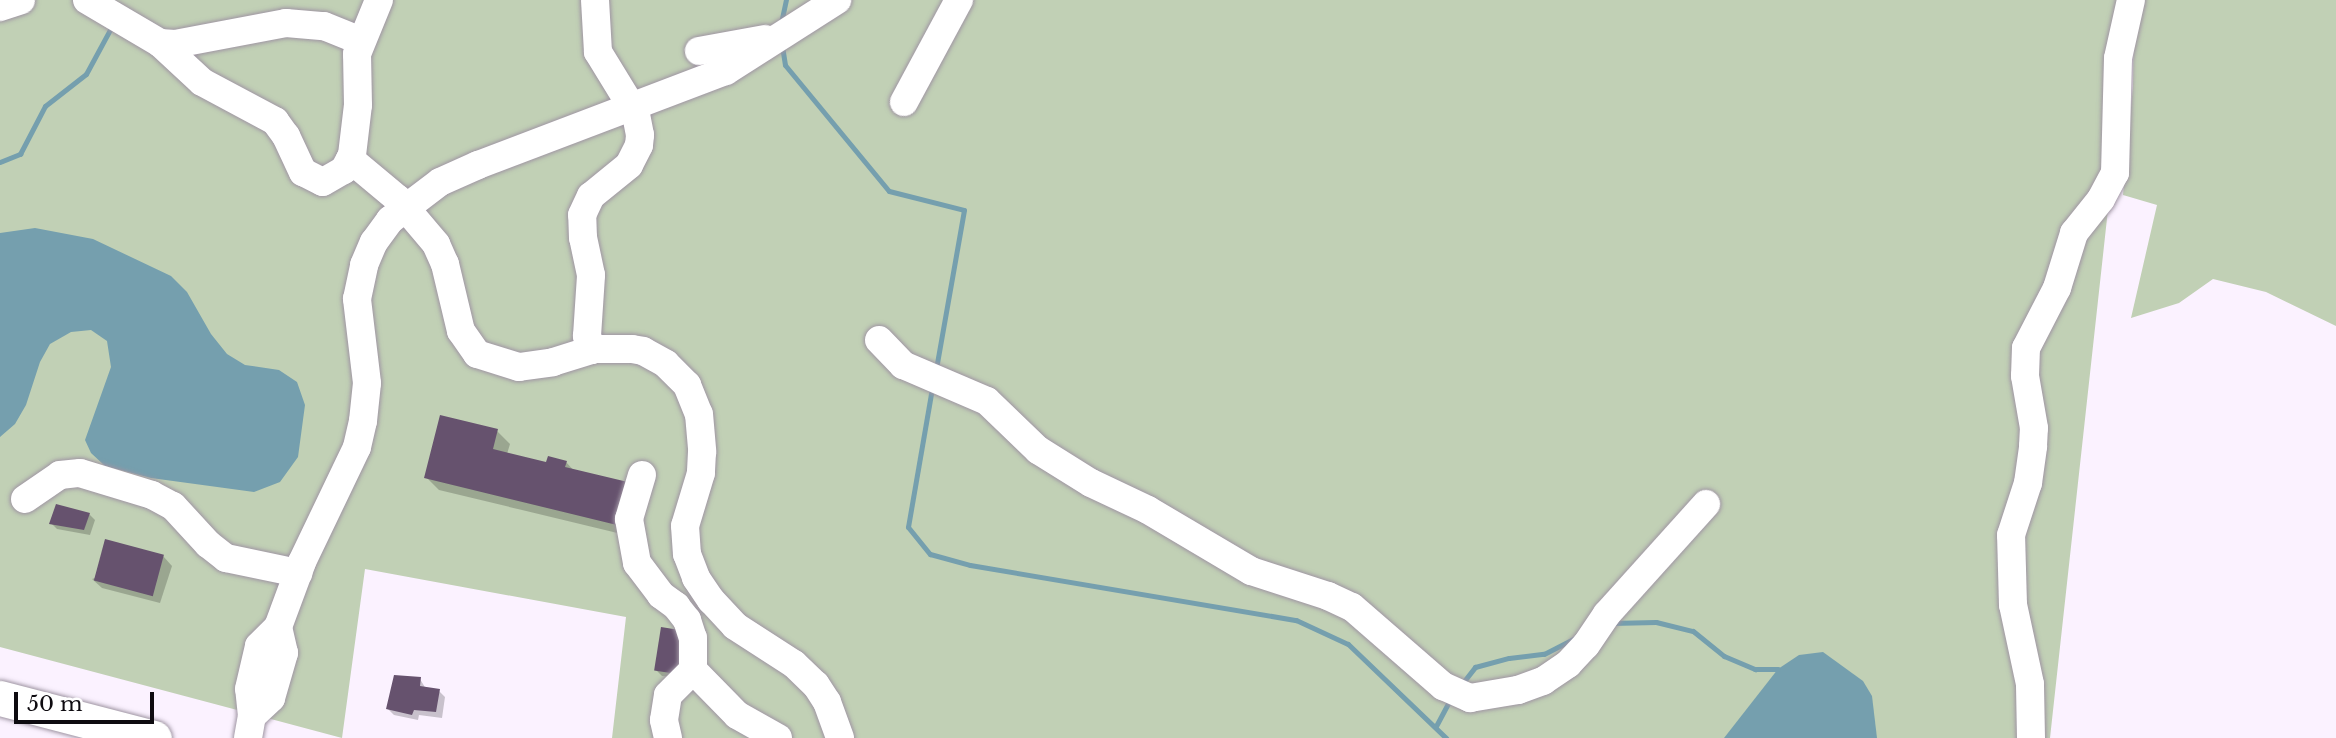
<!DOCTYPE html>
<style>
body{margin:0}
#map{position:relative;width:2336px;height:738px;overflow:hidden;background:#fbf2ff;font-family:"Libre Baskerville",serif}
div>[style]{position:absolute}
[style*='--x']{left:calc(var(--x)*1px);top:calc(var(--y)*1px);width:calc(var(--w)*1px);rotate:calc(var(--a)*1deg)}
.green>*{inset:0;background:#c1d0b5}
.water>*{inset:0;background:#759fae}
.shadow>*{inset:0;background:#0003}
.stream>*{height:5px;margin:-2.5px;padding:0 2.5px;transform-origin:2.5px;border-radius:2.5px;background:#759fae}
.building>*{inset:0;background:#66526e;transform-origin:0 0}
.roads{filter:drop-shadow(0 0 2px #9f95a3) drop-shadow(0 0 2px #9f95a3)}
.minor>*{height:28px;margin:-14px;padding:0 14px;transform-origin:14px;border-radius:14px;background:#fff}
.major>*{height:35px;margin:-17.5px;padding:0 17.5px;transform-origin:17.5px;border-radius:17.5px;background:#fff}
span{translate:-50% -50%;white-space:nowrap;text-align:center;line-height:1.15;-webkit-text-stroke:7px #fff;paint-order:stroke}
.scale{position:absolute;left:14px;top:692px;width:140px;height:32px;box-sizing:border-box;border:4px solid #0e0b10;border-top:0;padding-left:9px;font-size:21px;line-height:24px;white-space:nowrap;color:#0e0b10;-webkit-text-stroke:5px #fff;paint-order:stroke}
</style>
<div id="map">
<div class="green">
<i style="clip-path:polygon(0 0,2131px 0,2050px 738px,612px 738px,626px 617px,365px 569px,342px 738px,0 647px)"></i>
<i style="clip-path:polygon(2134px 0,2336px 0,2336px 326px,2266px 292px,2213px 279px,2179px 303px,2131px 318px,2157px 205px,2123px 195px,2133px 86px)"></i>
</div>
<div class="water">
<i style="clip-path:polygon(35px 228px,93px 239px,171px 276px,187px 292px,211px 334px,227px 354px,245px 365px,279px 370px,297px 382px,305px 405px,298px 457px,280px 482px,254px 492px,151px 478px,105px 466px,91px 453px,85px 440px,111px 367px,107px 341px,91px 330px,71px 332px,50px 344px,40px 362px,26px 405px,15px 424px,0 437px,0 233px)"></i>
<i style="clip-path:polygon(1823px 652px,1863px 681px,1872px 696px,1877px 738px,1724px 738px,1778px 669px,1799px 655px)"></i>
</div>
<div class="shadow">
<i style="clip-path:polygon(497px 431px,510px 444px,507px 454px,548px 464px,566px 462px,634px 537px,439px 490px,426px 477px)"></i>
<i style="clip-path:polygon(89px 514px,95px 520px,90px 535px,57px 529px,51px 523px)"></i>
<i style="clip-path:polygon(163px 556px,172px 566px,160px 603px,102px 588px,92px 579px)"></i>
<i style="clip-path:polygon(663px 629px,686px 678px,662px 676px,656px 670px)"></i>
<i style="clip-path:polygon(420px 679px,426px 689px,439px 691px,445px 697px,442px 718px,419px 715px,418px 720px,394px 715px,388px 709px)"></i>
</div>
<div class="stream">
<i style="--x:781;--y:23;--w:24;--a:-78"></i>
<i style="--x:782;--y:46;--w:19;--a:81"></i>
<i style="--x:785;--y:65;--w:163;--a:50.5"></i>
<i style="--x:889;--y:191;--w:77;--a:14.2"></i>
<i style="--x:964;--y:210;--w:160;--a:100"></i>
<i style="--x:0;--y:162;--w:22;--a:-22"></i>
<i style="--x:20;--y:154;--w:54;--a:-62.5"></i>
<i style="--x:45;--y:106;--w:52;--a:-38"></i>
<i style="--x:86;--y:74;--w:55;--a:-61.6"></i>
<i style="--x:932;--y:388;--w:141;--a:99.8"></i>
<i style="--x:908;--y:527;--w:35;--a:51"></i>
<i style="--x:930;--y:554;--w:41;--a:15.4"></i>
<i style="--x:970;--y:565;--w:331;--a:9.6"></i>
<i style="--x:1296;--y:620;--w:57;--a:24.8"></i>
<i style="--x:1348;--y:644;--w:136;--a:43.8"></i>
<i style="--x:1611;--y:623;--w:45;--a:-1.3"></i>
<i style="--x:1656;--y:622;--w:38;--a:14"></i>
<i style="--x:1693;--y:631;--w:40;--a:39"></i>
<i style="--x:1724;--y:656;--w:34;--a:23"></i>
<i style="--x:1755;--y:669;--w:23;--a:0"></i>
<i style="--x:1461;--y:685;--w:23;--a:-52"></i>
<i style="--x:1475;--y:667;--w:35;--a:-15"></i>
<i style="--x:1509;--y:658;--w:35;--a:-7"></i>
<i style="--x:1544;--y:654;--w:34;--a:-27"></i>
<i style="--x:1436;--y:726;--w:32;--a:-62"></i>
</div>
<div class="building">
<i style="clip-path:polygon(440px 415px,498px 429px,493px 449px,546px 462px,548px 456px,567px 461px,565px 467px,632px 483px,621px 526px,424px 478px)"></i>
<i style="clip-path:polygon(56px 504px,90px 513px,84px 530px,49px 524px)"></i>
<i style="left:105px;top:539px;width:61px;height:43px;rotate:15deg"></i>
<i style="left:661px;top:627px;width:25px;height:44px;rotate:9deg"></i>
<i style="clip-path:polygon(394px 675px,421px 677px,420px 686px,440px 689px,436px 712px,414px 710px,412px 715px,386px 709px)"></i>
</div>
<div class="roads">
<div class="minor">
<i style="--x:87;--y:0;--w:85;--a:30.5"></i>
<i style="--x:160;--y:43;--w:57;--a:42.9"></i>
<i style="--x:202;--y:82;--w:83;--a:28.1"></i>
<i style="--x:275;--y:121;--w:19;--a:54"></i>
<i style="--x:286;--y:136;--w:40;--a:65"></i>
<i style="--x:303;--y:172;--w:22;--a:27"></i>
<i style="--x:323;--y:182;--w:24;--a:-30"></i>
<i style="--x:344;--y:170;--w:17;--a:-62"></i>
<i style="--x:352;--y:155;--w:50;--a:-83.2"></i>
<i style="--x:358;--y:105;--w:51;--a:-91.1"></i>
<i style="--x:357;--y:54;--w:58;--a:-67.8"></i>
<i style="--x:0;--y:7;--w:22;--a:-18"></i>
<i style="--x:160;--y:43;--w:15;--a:4"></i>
<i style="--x:175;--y:44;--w:113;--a:-10.7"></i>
<i style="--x:286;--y:23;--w:38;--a:5"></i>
<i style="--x:324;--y:26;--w:40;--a:22"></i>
<i style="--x:699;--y:51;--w:67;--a:-10.3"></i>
<i style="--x:904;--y:102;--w:116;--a:-61.7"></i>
<i style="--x:350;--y:159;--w:62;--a:39.8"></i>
<i style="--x:398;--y:199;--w:59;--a:49.8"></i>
<i style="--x:436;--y:244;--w:22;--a:66"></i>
<i style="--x:445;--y:264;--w:69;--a:76.6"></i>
<i style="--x:461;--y:331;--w:28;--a:55"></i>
<i style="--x:477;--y:354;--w:44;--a:17.2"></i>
<i style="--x:519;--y:367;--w:34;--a:-8"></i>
<i style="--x:553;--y:362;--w:44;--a:-17.2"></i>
<i style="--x:595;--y:349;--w:37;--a:0"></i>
<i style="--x:632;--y:349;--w:11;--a:10"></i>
<i style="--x:643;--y:351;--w:26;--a:29"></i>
<i style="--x:666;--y:364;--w:30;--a:45"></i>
<i style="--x:687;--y:385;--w:31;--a:68"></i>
<i style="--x:699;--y:414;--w:38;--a:85"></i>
<i style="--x:702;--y:452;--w:21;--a:93"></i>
<i style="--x:701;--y:473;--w:55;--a:106.8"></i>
<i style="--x:685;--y:526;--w:28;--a:86"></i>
<i style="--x:687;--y:554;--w:26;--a:69"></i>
<i style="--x:696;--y:578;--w:27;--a:56"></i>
<i style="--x:711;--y:600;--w:35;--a:47"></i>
<i style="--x:735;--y:626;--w:70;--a:32.8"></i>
<i style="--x:794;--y:664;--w:30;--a:44"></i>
<i style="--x:816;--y:685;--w:20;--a:57"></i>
<i style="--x:827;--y:702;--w:38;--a:70"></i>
<i style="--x:879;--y:340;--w:35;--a:46"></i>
<i style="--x:903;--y:365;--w:91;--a:23.2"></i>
<i style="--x:987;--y:401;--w:71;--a:43.9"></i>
<i style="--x:1038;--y:450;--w:62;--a:31.9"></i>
<i style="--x:1091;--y:483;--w:63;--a:25.3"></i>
<i style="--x:1148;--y:510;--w:120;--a:30.6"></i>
<i style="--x:1251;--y:571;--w:81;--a:18"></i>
<i style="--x:1328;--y:596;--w:26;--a:25"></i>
<i style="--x:1352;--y:607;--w:121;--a:41"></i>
<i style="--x:1443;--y:686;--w:30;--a:24"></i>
<i style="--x:1470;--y:698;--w:49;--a:-9.5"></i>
<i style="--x:1518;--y:690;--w:27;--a:-20"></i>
<i style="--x:1543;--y:681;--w:30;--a:-34"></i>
<i style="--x:1568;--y:664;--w:26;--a:-47"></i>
<i style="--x:1586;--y:645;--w:37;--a:-56"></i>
<i style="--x:1607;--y:614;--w:148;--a:-48"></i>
<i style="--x:592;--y:350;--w:15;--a:-110"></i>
<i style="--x:587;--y:336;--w:61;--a:-86.2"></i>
<i style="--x:591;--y:275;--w:38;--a:-102"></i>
<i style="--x:583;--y:238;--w:23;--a:-92"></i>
<i style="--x:582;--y:215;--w:21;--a:-65"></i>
<i style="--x:591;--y:196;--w:49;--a:-39.2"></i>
<i style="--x:629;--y:165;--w:22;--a:-63"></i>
<i style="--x:639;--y:145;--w:10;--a:-84"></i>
<i style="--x:640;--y:135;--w:21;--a:-101"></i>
<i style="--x:636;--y:114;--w:73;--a:-121.5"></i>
<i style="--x:598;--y:52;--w:52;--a:-93.3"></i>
<i style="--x:642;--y:475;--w:46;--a:106.5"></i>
<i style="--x:629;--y:519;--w:45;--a:79.7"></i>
<i style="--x:637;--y:563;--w:40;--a:53"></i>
<i style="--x:661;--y:595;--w:19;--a:36"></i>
<i style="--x:676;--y:606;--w:18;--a:52"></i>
<i style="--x:687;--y:620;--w:19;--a:72"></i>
<i style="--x:693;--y:638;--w:32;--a:90"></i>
<i style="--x:693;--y:670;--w:63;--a:45.6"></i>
<i style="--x:737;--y:715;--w:47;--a:29.3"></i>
<i style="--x:25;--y:499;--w:42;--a:-34.4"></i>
<i style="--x:60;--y:475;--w:20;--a:-6"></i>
<i style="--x:80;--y:473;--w:75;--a:17"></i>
<i style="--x:152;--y:495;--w:24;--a:28"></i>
<i style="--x:173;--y:506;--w:52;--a:47.4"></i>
<i style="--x:208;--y:544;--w:23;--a:38"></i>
<i style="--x:226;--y:558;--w:74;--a:11.8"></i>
<i style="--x:252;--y:716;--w:27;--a:-96"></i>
<i style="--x:249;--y:689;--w:44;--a:-76.9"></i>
<i style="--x:259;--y:646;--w:27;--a:-45"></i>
<i style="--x:278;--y:627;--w:69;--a:-69.7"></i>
<i style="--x:302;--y:562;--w:127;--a:-64.4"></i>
<i style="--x:357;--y:447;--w:27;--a:-77"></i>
<i style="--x:363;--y:421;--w:38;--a:-84"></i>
<i style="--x:367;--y:383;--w:85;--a:-96.8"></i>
<i style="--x:357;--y:299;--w:35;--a:-78"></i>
<i style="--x:364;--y:265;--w:25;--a:-67"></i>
<i style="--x:374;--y:242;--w:27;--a:-54"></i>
<i style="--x:390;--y:220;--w:63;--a:-37.2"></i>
<i style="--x:440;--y:182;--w:42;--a:-24.1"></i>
<i style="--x:478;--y:165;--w:265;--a:-20.8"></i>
<i style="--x:726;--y:71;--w:132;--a:-32.6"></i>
<i style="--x:248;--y:738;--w:22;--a:-80"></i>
<i style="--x:252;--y:716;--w:26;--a:-43"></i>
<i style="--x:271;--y:698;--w:47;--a:-73.9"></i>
<i style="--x:284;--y:653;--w:27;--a:-103"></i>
<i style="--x:668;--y:738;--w:18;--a:-103"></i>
<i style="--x:664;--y:720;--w:25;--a:-81"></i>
<i style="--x:668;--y:695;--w:35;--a:-45"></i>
<i style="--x:2031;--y:738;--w:54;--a:-91.1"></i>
<i style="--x:2030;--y:684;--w:81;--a:-102.1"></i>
<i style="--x:2013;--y:605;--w:70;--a:-91.6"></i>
<i style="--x:2011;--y:535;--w:55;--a:-71.9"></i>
<i style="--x:2028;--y:483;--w:37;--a:-82"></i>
<i style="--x:2033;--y:446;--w:18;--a:-87"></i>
<i style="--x:2034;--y:428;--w:53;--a:-99.8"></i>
<i style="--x:2025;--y:376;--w:28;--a:-88"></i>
<i style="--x:2026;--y:348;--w:68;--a:-62.7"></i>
<i style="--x:2057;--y:288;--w:58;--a:-72.8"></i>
<i style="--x:2074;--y:233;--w:43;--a:-51.5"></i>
<i style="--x:2101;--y:199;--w:30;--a:-62"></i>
<i style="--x:2115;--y:173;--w:115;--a:-88.5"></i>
<i style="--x:2118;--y:58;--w:59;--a:-77.4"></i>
</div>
<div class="major">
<i style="--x:0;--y:698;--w:159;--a:14.6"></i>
</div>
</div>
<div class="scale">50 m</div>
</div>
